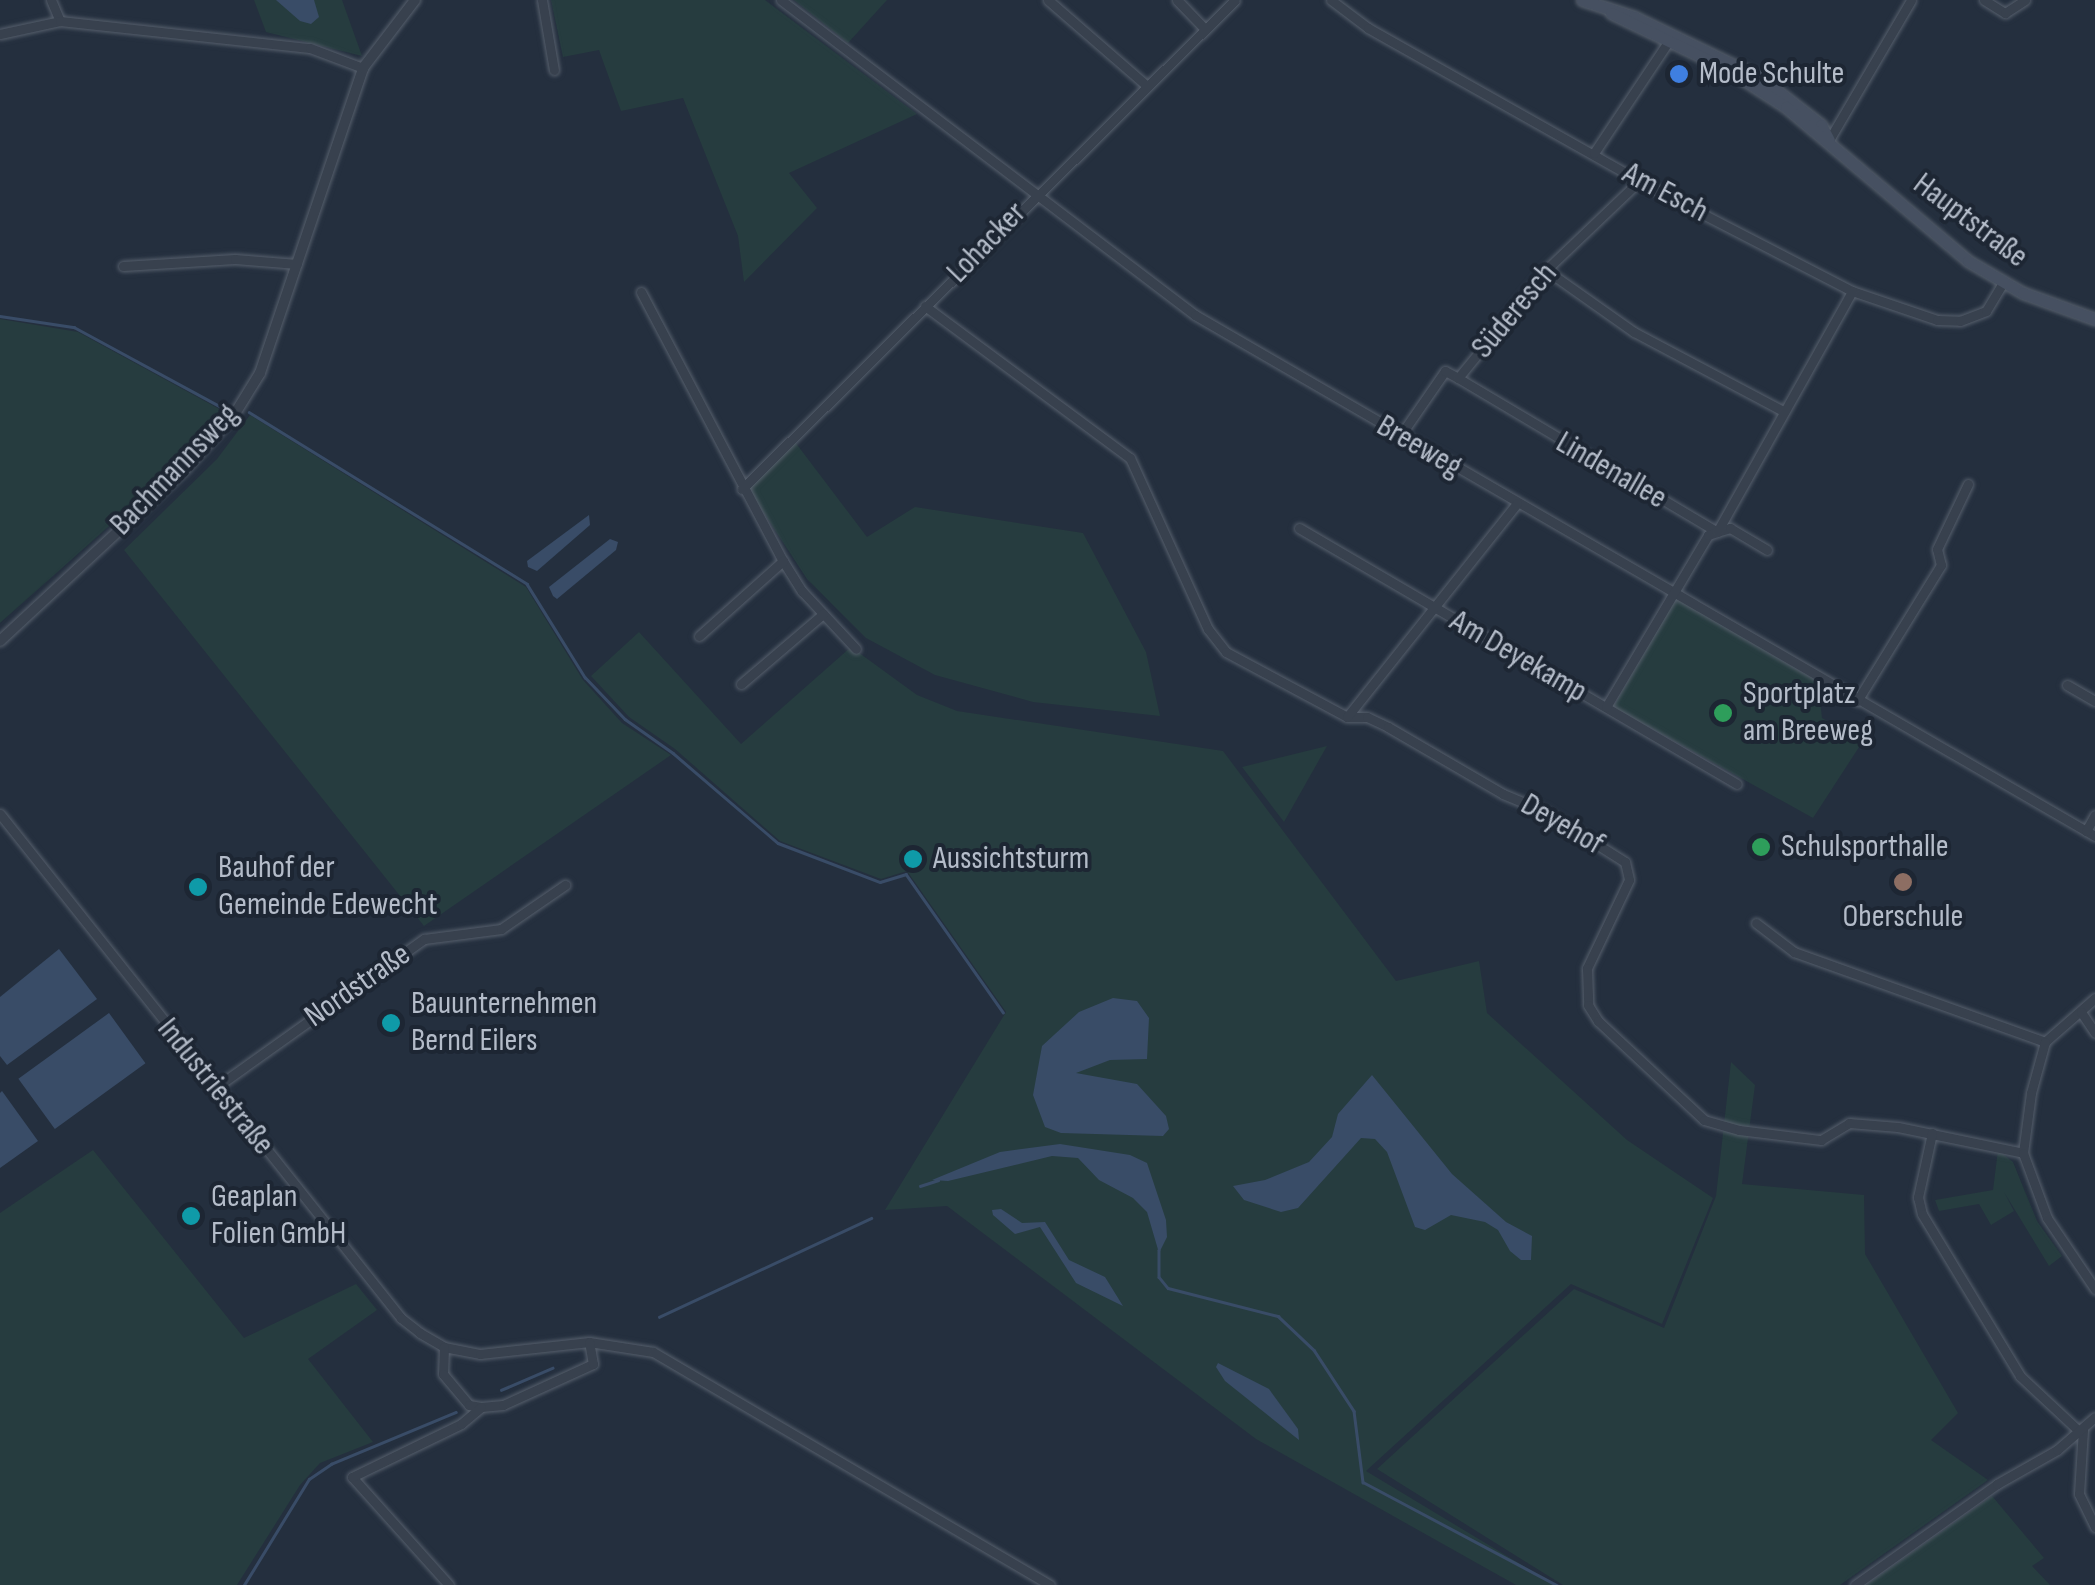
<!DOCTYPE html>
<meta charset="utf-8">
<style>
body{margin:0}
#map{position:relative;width:2095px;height:1585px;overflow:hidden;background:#242f3e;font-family:"Sofia Sans Condensed",sans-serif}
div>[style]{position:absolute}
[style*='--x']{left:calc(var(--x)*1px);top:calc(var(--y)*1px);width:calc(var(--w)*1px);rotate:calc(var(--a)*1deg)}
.green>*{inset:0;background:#263c3f}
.water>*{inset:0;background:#394c67;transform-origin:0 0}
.stream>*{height:2.5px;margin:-1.25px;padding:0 1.25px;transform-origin:1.25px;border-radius:1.25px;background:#394c67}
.roads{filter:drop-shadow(0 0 2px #565f6c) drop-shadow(0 0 2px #565f6c)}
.minor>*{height:9px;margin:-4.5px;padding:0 4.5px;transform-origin:4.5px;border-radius:4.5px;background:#38414e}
.tertiary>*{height:10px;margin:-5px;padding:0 5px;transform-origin:5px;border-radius:5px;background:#38414e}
.secondary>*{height:11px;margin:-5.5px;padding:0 5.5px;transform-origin:5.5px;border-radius:5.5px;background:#465061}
.dots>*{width:28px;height:28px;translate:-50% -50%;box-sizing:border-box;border:5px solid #1d2633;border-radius:50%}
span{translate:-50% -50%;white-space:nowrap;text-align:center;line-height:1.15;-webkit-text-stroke:8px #1d2633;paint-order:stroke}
.poi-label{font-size:32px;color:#b4bcc9}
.left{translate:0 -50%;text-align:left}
.street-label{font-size:32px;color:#b4bcc9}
</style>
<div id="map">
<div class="green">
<i style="clip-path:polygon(254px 0,342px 0,362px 56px,266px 32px)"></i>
<i style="clip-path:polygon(551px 0,765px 0,917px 114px,789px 173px,817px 208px,744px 282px,738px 236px,683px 98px,621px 111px,599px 50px,563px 57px)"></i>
<i style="clip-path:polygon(794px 0,887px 0,848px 43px)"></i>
<i style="clip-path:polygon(0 319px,78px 332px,223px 411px,179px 464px,0 623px)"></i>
<i style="clip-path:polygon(250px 415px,526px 587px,583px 680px,622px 723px,671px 755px,424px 926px,124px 550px,217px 459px)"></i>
<i style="clip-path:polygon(795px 442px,867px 537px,915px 507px,1083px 533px,1146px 652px,1160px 716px,1033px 702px,935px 675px,866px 638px,807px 579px,748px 489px)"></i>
<i style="clip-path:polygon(1676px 598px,1818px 682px,1822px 718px,1863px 741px,1813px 818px,1613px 707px)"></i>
<i style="clip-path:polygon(639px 632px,741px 744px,851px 647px,917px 695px,957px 711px,1223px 751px,1396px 981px,1479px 961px,1487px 1013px,1627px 1140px,1713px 1198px,1662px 1324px,1571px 1284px,1366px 1471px,1555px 1585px,1516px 1585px,1256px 1439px,947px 1206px,885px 1210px,1006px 1012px,907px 871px,881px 879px,780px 841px,675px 749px,629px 717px,591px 676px)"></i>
<i style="clip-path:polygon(1327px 746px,1284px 822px,1242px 767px)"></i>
<i style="clip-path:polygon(1731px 1062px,1755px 1085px,1742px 1184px,1864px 1195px,1865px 1254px,1958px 1413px,1931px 1440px,1988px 1480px,1840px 1585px,1563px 1585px,1377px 1469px,1574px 1289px,1664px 1328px,1716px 1196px)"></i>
<i style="clip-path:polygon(93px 1150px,244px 1338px,356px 1284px,377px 1310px,308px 1359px,373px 1442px,320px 1463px,300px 1485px,237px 1585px,0 1585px,0 1213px)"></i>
<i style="clip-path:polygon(1998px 1150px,2013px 1162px,2037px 1221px,2062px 1256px,2049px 1266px,2004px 1192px,2014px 1211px,1991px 1225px,1979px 1204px,1939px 1211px,1935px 1200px,1993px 1190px)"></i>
<i style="clip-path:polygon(1992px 1496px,2044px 1558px,2032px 1566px,2050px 1585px,1866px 1585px)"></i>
</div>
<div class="water">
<i style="clip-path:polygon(276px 0,314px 0,319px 17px,311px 24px,300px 21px)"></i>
<i style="clip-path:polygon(589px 515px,590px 525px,537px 571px,528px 567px,527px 561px)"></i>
<i style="clip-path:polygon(610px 539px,618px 542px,616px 550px,557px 599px,553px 596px,549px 587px)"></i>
<i style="clip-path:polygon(59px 949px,97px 999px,7px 1065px,0 1056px,0 997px)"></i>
<i style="clip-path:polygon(1113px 998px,1137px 1001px,1149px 1018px,1147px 1059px,1110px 1060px,1076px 1073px,1137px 1084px,1166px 1116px,1169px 1129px,1163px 1136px,1061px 1133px,1045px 1127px,1033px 1095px,1042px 1046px,1079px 1012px)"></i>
<i style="left:109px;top:1013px;width:62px;height:112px;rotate:54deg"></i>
<i style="clip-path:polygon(1372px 1075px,1452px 1174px,1506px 1222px,1532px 1236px,1531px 1260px,1521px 1260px,1510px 1251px,1498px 1230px,1485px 1222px,1451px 1215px,1425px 1230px,1415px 1227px,1387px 1152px,1375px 1139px,1361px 1138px,1298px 1208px,1281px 1212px,1244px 1200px,1233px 1186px,1265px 1180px,1309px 1162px,1332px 1137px,1338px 1114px)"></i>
<i style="clip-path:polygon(2px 1091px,38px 1141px,0 1168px,0 1093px)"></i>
<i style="clip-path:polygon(1060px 1144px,1130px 1155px,1147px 1163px,1166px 1220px,1167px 1237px,1159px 1253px,1147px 1212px,1133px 1198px,1099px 1180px,1078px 1158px,1052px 1156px,948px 1181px,932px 1180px,1000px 1152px)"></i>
<i style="clip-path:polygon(1001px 1209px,1022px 1223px,1045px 1222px,1069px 1260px,1105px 1277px,1123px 1306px,1076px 1283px,1040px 1227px,1015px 1234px,993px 1215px,992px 1210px)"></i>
<i style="clip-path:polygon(1218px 1363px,1269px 1389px,1298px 1429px,1299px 1440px,1225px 1381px,1216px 1367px)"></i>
</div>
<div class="stream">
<i style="--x:0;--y:316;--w:75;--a:8.5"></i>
<i style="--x:74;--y:327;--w:170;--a:28.5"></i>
<i style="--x:249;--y:412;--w:327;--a:31.7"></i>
<i style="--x:527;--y:584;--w:110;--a:58.1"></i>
<i style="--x:585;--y:677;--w:58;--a:46.4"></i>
<i style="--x:625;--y:719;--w:59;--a:35.3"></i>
<i style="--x:673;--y:753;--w:138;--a:40.6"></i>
<i style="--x:778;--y:843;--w:109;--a:20.9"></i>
<i style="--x:880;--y:882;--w:27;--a:-17"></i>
<i style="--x:906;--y:874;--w:169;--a:54.9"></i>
<i style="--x:920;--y:1186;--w:19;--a:-18"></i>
<i style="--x:1159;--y:1250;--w:27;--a:90"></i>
<i style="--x:1159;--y:1277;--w:14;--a:51"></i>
<i style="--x:1168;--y:1288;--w:114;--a:14.3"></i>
<i style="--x:1278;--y:1316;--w:50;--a:43.4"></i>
<i style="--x:1314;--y:1350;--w:73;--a:56.7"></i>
<i style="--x:1354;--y:1411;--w:72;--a:82.8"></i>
<i style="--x:1363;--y:1482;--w:220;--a:28"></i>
<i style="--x:659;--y:1317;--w:234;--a:-25"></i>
<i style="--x:501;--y:1390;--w:56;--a:-23.3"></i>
<i style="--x:244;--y:1585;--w:124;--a:-58.5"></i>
<i style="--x:309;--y:1479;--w:27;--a:-34"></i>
<i style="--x:331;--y:1464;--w:135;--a:-22.6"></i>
</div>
<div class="roads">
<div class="minor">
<i style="--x:51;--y:0;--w:23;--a:67"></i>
<i style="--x:542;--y:0;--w:71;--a:80.3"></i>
<i style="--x:781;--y:0;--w:520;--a:37.27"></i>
<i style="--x:1195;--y:315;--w:1040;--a:30.07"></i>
<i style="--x:1048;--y:0;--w:131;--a:41"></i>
<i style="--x:1177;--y:0;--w:40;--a:46"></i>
<i style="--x:1331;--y:0;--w:46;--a:37.1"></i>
<i style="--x:1368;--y:28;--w:311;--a:29.4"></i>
<i style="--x:1639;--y:181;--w:240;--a:27.3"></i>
<i style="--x:1852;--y:291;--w:90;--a:18.8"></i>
<i style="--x:1937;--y:320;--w:23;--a:2"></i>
<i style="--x:1960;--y:321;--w:28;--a:-21"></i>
<i style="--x:1986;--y:311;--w:33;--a:-59"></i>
<i style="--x:1984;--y:0;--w:25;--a:32"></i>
<i style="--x:2005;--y:13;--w:24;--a:-33"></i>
<i style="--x:0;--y:34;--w:61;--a:-12.2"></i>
<i style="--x:60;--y:21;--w:251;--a:6.2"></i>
<i style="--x:310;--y:48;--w:57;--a:20.7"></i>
<i style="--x:1829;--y:140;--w:162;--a:-59.6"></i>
<i style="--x:1594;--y:153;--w:137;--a:-56.3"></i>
<i style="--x:123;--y:266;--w:112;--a:-3.6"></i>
<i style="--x:235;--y:259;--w:62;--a:4.6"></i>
<i style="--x:1546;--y:270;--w:108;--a:35.2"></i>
<i style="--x:1634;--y:332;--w:169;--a:27.9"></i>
<i style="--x:641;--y:292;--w:304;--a:62.2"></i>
<i style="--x:783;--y:561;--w:36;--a:58"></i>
<i style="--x:802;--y:591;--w:79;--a:47"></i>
<i style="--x:925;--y:306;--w:255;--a:36.6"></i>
<i style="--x:1130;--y:458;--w:188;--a:65.5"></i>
<i style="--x:1208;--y:629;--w:29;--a:52"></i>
<i style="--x:1226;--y:652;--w:137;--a:28.2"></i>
<i style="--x:1347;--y:717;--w:20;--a:0"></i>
<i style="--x:1367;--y:717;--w:23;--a:25"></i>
<i style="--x:1388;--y:727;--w:133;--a:30.2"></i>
<i style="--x:1503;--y:794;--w:44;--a:22.5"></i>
<i style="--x:1544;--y:811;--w:96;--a:32.2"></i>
<i style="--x:1625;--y:862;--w:18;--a:77"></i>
<i style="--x:1629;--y:880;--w:98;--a:115.5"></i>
<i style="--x:1587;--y:968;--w:37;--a:88"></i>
<i style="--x:1588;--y:1005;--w:19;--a:58"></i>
<i style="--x:1598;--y:1021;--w:145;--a:43"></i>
<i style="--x:1704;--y:1120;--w:36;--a:16"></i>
<i style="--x:1739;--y:1130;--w:83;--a:7"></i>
<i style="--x:1821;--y:1140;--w:33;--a:-31"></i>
<i style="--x:1849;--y:1123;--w:49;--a:4.7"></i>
<i style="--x:1898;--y:1127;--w:128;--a:11.7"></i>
<i style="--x:1458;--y:378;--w:301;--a:30.7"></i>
<i style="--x:1717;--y:532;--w:14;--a:-17"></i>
<i style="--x:1730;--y:528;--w:43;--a:30.7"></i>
<i style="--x:1400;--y:436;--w:79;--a:-55.3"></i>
<i style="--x:1445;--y:371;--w:15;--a:28"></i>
<i style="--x:1458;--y:378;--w:139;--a:-50.8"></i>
<i style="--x:1546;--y:270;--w:129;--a:-43.7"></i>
<i style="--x:742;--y:489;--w:694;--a:-44.77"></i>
<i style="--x:1299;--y:528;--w:507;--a:30.31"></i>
<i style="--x:699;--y:636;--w:113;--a:-41.8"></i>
<i style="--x:741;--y:684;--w:108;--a:-40.5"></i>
<i style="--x:2067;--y:685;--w:32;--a:30"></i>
<i style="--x:1857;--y:701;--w:160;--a:-58.3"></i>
<i style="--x:1941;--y:565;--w:16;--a:-104"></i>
<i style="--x:1937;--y:549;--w:72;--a:-64.5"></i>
<i style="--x:1606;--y:707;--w:200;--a:-59.3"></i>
<i style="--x:1708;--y:535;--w:9;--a:-18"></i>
<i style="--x:1717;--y:532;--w:276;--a:-60.7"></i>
<i style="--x:1347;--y:717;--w:273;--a:-51.5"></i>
<i style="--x:0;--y:814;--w:644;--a:51.49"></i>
<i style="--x:401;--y:1318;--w:24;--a:38"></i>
<i style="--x:420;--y:1333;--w:28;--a:30"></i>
<i style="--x:444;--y:1347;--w:37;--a:11"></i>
<i style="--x:480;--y:1354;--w:110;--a:-6.3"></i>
<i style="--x:589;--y:1342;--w:65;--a:8.9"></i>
<i style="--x:653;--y:1352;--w:460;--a:30.4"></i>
<i style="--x:2086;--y:831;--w:18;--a:-61"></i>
<i style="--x:1756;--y:923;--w:48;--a:37.3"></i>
<i style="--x:1794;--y:952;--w:267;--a:19.7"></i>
<i style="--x:2095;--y:998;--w:67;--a:138.7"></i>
<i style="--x:2045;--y:1042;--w:53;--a:105.4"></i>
<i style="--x:2031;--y:1093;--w:61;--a:97.6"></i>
<i style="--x:2023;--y:1153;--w:69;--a:69.7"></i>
<i style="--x:2047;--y:1218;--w:86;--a:55.9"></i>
<i style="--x:2081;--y:1012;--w:25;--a:56"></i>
<i style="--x:215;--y:1088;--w:257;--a:-35.5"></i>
<i style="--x:424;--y:939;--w:78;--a:-7.4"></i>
<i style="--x:501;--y:929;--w:78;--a:-34.5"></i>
<i style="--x:1932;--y:1133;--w:66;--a:102.3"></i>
<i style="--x:1918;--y:1197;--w:17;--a:77"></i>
<i style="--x:1922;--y:1214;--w:189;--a:58.8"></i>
<i style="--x:2020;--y:1376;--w:82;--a:43"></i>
<i style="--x:444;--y:1347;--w:27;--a:92"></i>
<i style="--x:443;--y:1374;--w:40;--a:50"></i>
<i style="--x:469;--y:1405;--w:12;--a:9"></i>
<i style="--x:481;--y:1407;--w:22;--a:-5"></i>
<i style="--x:503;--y:1405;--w:99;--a:-24.5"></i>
<i style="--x:593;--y:1364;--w:22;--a:-100"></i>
<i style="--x:2083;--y:1430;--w:64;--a:93.6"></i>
<i style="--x:2079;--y:1494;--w:37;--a:64"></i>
<i style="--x:449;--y:1585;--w:145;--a:-131.9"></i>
<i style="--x:352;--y:1477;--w:121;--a:-25.9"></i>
<i style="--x:461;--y:1424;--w:26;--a:-40"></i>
<i style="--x:1855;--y:1585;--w:174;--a:-35.4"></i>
<i style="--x:1997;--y:1484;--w:69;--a:-29.5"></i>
<i style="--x:2057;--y:1450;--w:50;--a:-41"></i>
</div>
<div class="tertiary">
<i style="--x:0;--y:641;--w:253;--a:-42.9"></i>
<i style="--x:185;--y:469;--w:76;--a:-48.2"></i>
<i style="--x:236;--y:412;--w:46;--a:-58.4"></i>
<i style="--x:260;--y:373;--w:322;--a:-71.3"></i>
<i style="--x:363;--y:68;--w:86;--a:-52.6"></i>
</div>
<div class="secondary">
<i style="--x:1582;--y:0;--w:55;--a:18.1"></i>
<i style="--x:1634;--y:17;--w:142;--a:25.8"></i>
<i style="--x:1762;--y:79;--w:75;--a:37.9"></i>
<i style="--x:1821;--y:125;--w:17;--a:62"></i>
<i style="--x:1611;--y:13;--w:129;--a:25.8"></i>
<i style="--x:1727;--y:69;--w:70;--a:32.8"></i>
<i style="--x:1786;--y:107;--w:238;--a:40.2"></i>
<i style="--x:1968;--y:261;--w:64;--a:30.2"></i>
<i style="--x:2023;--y:293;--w:77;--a:19.9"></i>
</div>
</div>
<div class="dots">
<i style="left:1679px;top:74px;background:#3f7fe0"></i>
<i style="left:1723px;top:713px;background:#2e9e5b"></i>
<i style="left:1761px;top:847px;background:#2e9e5b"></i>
<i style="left:913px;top:859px;background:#0f9aa8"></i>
<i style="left:1903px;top:882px;background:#8d6e63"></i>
<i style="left:198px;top:887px;background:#0f9aa8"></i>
<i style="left:391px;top:1023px;background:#0f9aa8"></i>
<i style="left:191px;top:1216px;background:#0f9aa8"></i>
</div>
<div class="poi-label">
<span class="left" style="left:1699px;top:74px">Mode Schulte</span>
<span class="left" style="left:1743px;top:713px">Sportplatz<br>am Breeweg</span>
<span class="left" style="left:1781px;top:847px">Schulsporthalle</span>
<span class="left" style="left:933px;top:859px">Aussichtsturm</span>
<span class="left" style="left:218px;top:887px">Bauhof der<br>Gemeinde Edewecht</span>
<span style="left:1903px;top:917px">Oberschule</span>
<span class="left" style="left:411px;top:1023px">Bauunternehmen<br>Bernd Eilers</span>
<span class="left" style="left:211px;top:1216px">Geaplan<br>Folien GmbH</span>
</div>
<div class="street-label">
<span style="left:1665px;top:193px;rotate:28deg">Am Esch</span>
<span style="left:1970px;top:221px;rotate:37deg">Hauptstraße</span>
<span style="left:987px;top:243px;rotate:-46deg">Lohacker</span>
<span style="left:1515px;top:311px;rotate:-50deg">Süderesch</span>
<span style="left:1419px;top:447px;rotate:30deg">Breeweg</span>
<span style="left:175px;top:470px;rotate:-46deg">Bachmannsweg</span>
<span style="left:1611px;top:471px;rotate:30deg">Lindenallee</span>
<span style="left:1518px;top:657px;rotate:30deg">Am Deyekamp</span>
<span style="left:1562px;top:825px;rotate:30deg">Deyehof</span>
<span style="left:358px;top:986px;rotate:-35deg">Nordstraße</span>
<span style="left:215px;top:1087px;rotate:51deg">Industriestraße</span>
</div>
</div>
